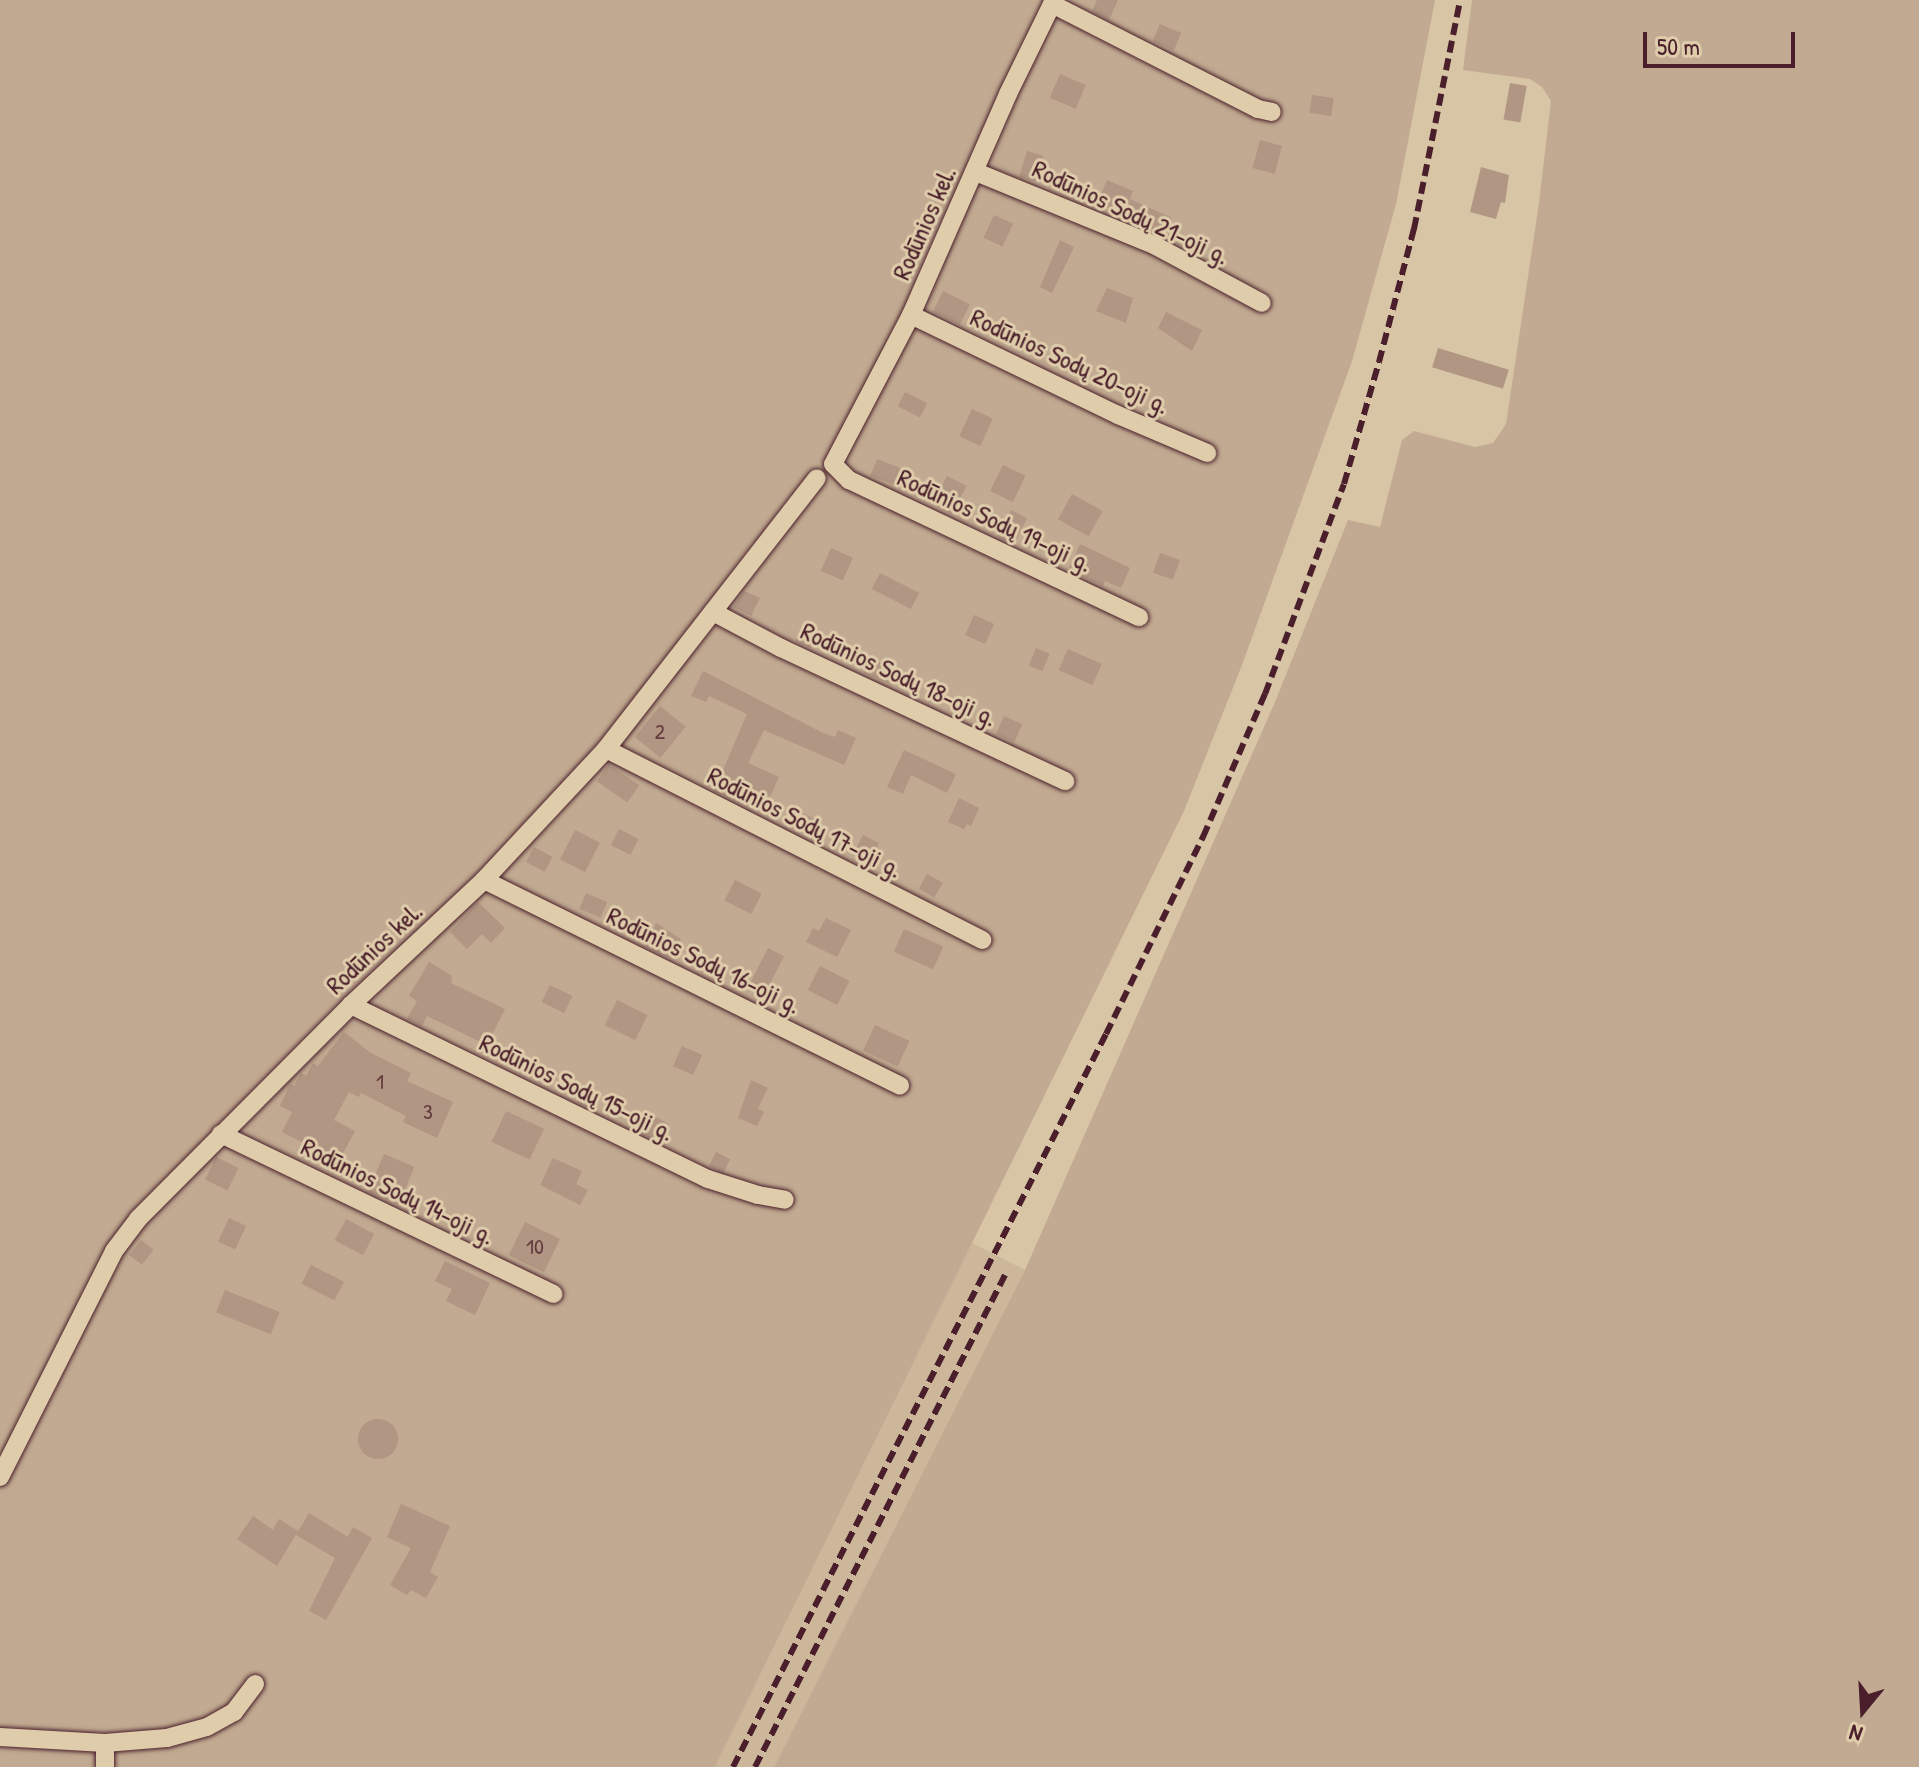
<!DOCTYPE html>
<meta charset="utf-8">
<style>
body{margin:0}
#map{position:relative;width:1919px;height:1767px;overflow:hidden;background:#d8c5a5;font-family:"Patrick Hand",sans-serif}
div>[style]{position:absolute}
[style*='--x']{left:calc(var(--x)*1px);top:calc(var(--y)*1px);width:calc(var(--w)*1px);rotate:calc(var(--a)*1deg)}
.built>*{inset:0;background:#ccb79b}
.green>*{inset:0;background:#c1aa91}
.building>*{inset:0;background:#b09683;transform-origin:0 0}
.round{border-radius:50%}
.roads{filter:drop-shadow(0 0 2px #4a1f2b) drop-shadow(0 0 2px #4a1f2b)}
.street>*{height:18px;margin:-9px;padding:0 9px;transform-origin:9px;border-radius:9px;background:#deccaa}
.rail>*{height:6px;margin-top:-3px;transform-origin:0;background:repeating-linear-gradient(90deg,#4a1f2b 0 12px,transparent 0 18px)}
span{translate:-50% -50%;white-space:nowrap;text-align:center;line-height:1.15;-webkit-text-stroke:6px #deccaa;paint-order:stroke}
.number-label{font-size:22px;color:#643d41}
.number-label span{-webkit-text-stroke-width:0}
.street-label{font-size:26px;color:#4a1f2b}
.north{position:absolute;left:1823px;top:1671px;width:80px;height:80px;-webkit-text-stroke:6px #deccaa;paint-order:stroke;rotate:198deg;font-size:22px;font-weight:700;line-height:32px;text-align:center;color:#4a1f2b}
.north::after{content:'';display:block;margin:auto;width:28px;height:36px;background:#4a1f2b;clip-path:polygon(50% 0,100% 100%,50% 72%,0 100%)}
.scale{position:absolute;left:1643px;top:32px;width:152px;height:36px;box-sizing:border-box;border:4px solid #4a1f2b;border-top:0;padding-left:10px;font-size:24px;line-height:28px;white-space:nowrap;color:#4a1f2b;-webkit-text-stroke:6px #deccaa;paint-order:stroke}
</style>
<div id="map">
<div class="built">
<i style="clip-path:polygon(972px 1243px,1025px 1270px,774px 1767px,715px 1767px)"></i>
</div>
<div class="green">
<i style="clip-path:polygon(0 0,1435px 0,1396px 204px,1352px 361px,1242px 665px,1184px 811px,715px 1767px,0 1767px)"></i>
<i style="clip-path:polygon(1472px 0,1919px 0,1919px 1767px,774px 1767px,1025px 1270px,1275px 702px,1348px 520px,1380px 527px,1402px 440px,1414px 431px,1475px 447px,1493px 443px,1506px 424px,1539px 203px,1551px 101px,1542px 87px,1530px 79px,1463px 70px)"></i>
</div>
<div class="building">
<i style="clip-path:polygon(1097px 0,1118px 0,1109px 20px,1092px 11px)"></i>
<i style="left:1160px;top:24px;width:23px;height:19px;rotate:23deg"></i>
<i style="left:1060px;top:74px;width:28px;height:26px;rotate:23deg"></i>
<i style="left:1510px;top:83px;width:17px;height:37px;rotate:10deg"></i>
<i style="left:1312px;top:95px;width:22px;height:18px;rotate:8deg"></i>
<i style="left:1260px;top:140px;width:23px;height:29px;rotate:15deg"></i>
<i style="left:1027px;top:151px;width:17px;height:27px;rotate:17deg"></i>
<i style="clip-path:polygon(1481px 167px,1509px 175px,1505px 203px,1501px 202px,1496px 219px,1470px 212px)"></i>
<i style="clip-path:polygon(1107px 180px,1133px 191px,1130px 199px,1172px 218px,1165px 235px,1097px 203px)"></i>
<i style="left:994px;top:215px;width:21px;height:25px;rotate:25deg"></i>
<i style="clip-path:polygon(1060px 240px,1074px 247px,1052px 293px,1040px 287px)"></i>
<i style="clip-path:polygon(1107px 288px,1133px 298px,1126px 323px,1096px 311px)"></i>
<i style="left:943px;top:291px;width:30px;height:23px;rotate:26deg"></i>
<i style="clip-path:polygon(1166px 312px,1202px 330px,1192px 351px,1158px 328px)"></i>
<i style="left:1438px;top:348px;width:74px;height:20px;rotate:17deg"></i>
<i style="left:905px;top:392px;width:25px;height:16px;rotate:27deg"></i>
<i style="left:972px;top:409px;width:23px;height:30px;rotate:25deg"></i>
<i style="left:877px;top:459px;width:28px;height:18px;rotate:21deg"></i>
<i style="left:1003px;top:465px;width:25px;height:29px;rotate:26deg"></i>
<i style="left:947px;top:476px;width:22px;height:32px;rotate:27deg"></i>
<i style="left:1072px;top:494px;width:35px;height:29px;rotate:29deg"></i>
<i style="left:1011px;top:510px;width:18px;height:30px;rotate:27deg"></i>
<i style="clip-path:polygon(1080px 544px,1130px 568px,1121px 588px,1105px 581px,1103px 586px,1068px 570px)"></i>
<i style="left:831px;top:548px;width:24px;height:25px;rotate:24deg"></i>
<i style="left:1160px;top:553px;width:21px;height:21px;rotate:19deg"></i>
<i style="left:880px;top:573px;width:44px;height:18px;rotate:27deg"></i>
<i style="clip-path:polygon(744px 591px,760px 598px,751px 616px,733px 607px)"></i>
<i style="left:974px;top:615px;width:22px;height:22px;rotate:24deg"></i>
<i style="left:803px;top:624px;width:17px;height:19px;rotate:24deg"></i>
<i style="left:1036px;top:648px;width:15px;height:19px;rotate:23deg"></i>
<i style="left:1068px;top:649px;width:37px;height:23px;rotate:24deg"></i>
<i style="left:870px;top:658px;width:33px;height:16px;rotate:23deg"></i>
<i style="clip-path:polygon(703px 671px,823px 733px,835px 737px,838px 730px,856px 738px,844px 765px,764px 730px,748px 763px,779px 777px,770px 797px,758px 791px,751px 808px,714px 791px,747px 714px,709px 696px,706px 702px,691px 696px)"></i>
<i style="left:660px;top:706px;width:33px;height:40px;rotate:39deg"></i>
<i style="left:1004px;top:716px;width:20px;height:20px;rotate:24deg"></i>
<i style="clip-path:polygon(904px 750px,956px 774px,947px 793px,911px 775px,903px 794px,887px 787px)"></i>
<i style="left:609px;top:764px;width:37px;height:21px;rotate:35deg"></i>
<i style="clip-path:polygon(959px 798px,979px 808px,971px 826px,967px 824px,964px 829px,948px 822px)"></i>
<i style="left:800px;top:812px;width:17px;height:17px;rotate:25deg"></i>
<i style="left:619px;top:829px;width:22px;height:18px;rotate:27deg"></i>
<i style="left:575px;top:830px;width:28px;height:33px;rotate:27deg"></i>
<i style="left:863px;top:835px;width:18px;height:22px;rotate:27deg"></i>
<i style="left:534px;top:847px;width:21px;height:17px;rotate:28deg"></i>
<i style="left:927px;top:874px;width:18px;height:17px;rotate:29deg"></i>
<i style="left:735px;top:880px;width:30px;height:23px;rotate:27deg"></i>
<i style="left:586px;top:893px;width:23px;height:17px;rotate:23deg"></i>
<i style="clip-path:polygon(478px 902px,505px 928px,491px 943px,482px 934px,467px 949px,450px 932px)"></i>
<i style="clip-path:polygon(826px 918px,851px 930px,837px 957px,806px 942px,813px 928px,819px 931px)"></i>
<i style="clip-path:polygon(656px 923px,681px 939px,671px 959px,644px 946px)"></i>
<i style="left:904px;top:929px;width:43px;height:25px;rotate:24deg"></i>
<i style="left:768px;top:948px;width:18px;height:40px;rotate:27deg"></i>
<i style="clip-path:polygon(429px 962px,452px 976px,451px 983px,505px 1009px,487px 1045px,427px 1016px,422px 1026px,407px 1019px,417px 1001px,409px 996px)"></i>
<i style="left:820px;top:966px;width:33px;height:27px;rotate:27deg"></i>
<i style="left:550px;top:985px;width:25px;height:19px;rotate:26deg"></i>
<i style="left:617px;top:1000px;width:34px;height:28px;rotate:26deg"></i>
<i style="left:875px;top:1025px;width:38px;height:28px;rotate:25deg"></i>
<i style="clip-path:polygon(344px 1032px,371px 1053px,411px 1073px,407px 1081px,453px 1102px,437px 1138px,403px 1122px,406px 1116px,361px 1093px,359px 1097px,349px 1092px,334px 1120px,355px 1131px,339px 1161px,282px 1132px,292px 1112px,280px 1106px,290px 1084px,294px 1086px,301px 1073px,306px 1076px,313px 1063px,318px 1066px)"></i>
<i style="left:682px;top:1046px;width:22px;height:22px;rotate:24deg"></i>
<i style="clip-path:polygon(751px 1080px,768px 1088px,758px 1108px,750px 1104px,764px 1112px,757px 1126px,738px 1118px)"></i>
<i style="left:586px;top:1085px;width:16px;height:19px;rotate:27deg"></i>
<i style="left:506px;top:1111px;width:42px;height:34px;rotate:25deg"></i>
<i style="left:650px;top:1114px;width:21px;height:21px;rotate:28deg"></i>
<i style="left:716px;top:1152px;width:16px;height:16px;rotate:27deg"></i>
<i style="left:384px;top:1154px;width:33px;height:41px;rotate:23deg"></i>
<i style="left:216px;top:1157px;width:25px;height:25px;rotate:26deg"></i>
<i style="clip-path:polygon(553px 1158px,582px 1171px,576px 1184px,588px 1190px,580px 1205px,540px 1185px)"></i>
<i style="left:229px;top:1218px;width:19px;height:26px;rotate:25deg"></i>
<i style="left:346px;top:1219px;width:32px;height:24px;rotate:28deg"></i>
<i style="left:525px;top:1222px;width:39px;height:37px;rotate:26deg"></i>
<i style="left:141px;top:1240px;width:16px;height:19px;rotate:38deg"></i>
<i style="clip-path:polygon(445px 1261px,490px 1283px,475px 1315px,446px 1301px,452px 1289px,435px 1281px)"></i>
<i style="left:311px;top:1265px;width:37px;height:21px;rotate:27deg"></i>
<i style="left:225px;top:1290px;width:59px;height:24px;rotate:22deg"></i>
<i class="round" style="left:358px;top:1419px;width:40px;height:40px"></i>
<i style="clip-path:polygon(401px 1504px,450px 1526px,430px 1572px,438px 1577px,426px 1598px,411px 1590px,407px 1595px,390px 1585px,411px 1548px,387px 1537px)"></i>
<i style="clip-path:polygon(309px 1513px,348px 1537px,353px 1527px,372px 1538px,326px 1620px,309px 1611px,335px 1558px,296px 1535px)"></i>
<i style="clip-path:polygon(253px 1516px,273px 1530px,279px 1519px,298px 1531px,277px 1566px,237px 1539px)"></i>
</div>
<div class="roads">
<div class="street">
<i style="--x:1054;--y:0;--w:105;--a:116.1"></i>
<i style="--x:1008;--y:94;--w:241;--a:113.7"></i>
<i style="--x:911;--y:315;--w:168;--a:117.6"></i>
<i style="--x:833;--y:464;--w:23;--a:45"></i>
<i style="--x:849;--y:480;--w:321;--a:25.3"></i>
<i style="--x:1052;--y:4;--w:231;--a:27"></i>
<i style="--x:1258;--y:109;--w:14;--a:12"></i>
<i style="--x:976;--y:172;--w:195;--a:22.3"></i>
<i style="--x:1156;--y:246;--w:120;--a:28.3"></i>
<i style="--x:911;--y:315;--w:230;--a:25.8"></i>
<i style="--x:1118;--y:415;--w:97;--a:23.1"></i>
<i style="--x:713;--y:612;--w:77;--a:27.9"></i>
<i style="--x:781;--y:648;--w:314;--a:25.1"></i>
<i style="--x:606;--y:749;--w:422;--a:26.9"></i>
<i style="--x:484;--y:880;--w:464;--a:26.3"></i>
<i style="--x:351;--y:1005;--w:397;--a:26"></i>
<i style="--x:708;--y:1179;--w:52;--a:17.7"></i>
<i style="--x:758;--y:1195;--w:27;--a:10"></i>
<i style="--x:221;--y:1134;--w:369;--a:25.7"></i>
<i style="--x:0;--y:1477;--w:253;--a:-63.2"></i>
<i style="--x:114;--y:1251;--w:40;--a:-53"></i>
<i style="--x:138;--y:1219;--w:302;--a:-45.1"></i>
<i style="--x:351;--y:1005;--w:183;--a:-43.2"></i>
<i style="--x:484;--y:880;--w:179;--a:-47"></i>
<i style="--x:606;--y:749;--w:343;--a:-52.1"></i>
<i style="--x:0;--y:1737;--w:105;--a:3.3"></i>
<i style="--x:105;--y:1743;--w:62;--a:-4.6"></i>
<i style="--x:167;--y:1738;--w:41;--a:-15.4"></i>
<i style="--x:207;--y:1727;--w:31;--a:-29"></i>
<i style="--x:234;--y:1712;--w:35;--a:-53"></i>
<i style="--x:105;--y:1767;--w:24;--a:-90"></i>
</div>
</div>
<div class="rail">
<i style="--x:733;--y:1767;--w:822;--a:-63.03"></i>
<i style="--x:1106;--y:1034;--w:220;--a:-63.8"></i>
<i style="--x:1203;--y:837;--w:156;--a:-66.6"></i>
<i style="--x:1265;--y:694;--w:224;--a:-69.4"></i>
<i style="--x:1344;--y:484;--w:127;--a:-74"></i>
<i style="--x:1379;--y:362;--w:138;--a:-75.3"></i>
<i style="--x:1414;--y:229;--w:234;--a:-78.6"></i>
<i style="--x:755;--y:1767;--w:552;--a:-63.06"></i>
</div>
<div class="number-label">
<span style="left:660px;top:732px">2</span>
<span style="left:380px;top:1082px">1</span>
<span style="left:428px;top:1112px">3</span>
<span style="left:535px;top:1247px">10</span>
</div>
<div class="street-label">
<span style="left:1131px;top:212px;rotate:25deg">Rodūnios Sodų 21-oji g.</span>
<span style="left:924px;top:223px;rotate:-66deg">Rodūnios kel.</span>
<span style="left:1070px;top:361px;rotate:25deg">Rodūnios Sodų 20-oji g.</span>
<span style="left:995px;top:520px;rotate:25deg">Rodūnios Sodų 19-oji g.</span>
<span style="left:899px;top:674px;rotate:25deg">Rodūnios Sodų 18-oji g.</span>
<span style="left:805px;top:822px;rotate:27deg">Rodūnios Sodų 17-oji g.</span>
<span style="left:374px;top:948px;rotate:-43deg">Rodūnios kel.</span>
<span style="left:704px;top:960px;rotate:26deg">Rodūnios Sodų 16-oji g.</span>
<span style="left:577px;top:1087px;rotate:26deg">Rodūnios Sodų 15-oji g.</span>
<span style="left:398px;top:1191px;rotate:26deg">Rodūnios Sodų 14-oji g.</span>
</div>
<div class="north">N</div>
<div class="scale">50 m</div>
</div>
